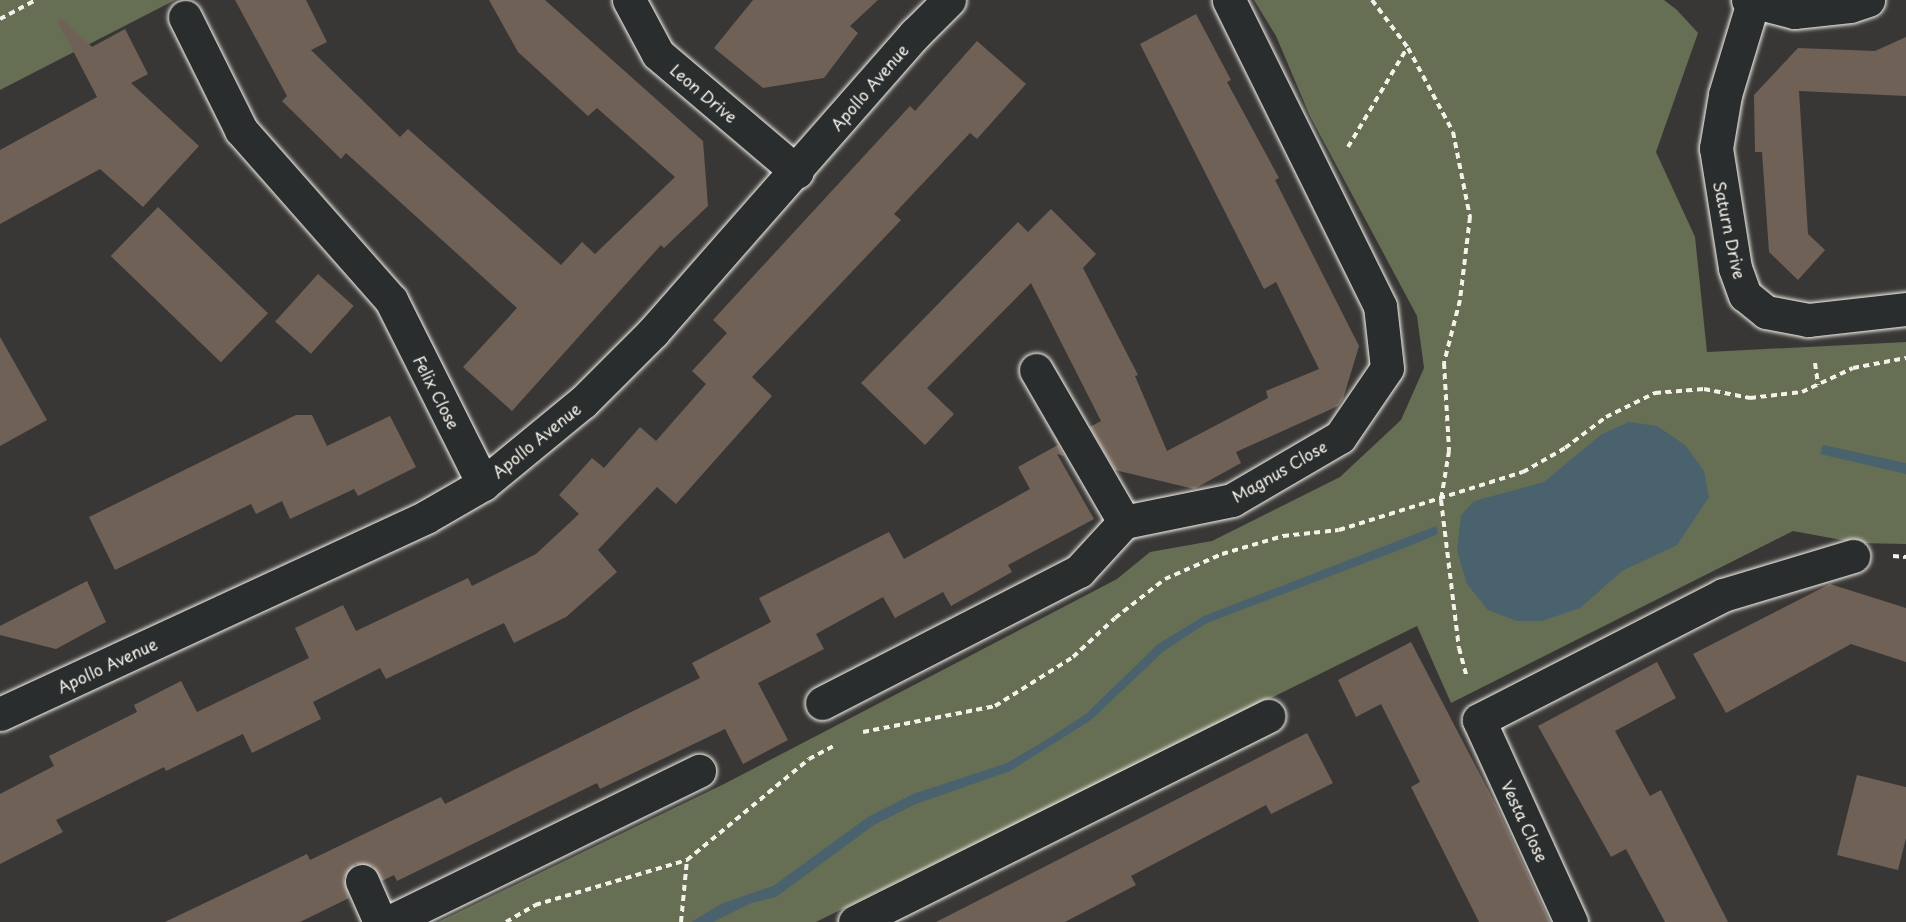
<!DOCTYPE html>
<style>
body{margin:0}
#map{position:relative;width:1906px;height:922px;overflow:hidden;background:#383736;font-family:"Playpen Sans",sans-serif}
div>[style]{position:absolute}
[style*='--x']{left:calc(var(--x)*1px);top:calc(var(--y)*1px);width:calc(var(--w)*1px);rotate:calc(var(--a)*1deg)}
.green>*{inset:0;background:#666e54}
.water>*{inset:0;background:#4a626e}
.building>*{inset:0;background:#706157;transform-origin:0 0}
.path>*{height:4px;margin-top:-2px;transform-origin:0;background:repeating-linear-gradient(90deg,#f4f1e8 0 6px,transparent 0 10.5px)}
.roads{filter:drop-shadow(0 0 2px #f4f1e8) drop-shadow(0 0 2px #f4f1e8)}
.minor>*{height:33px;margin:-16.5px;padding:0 16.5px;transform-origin:16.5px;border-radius:16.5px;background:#2a2d2e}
span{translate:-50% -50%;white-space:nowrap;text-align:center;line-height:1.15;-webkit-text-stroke:5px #2a2d2e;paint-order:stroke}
.street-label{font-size:16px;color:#f4f1e8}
</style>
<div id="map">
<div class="green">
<i style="clip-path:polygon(0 0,175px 0,0 90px)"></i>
<i style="clip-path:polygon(1254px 0,1664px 0,1677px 10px,1698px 33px,1656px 152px,1695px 237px,1707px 352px,1906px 342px,1906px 544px,1858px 543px,1793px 531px,1451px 703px,1417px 626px,816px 922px,438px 922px,724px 784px,1117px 579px,1150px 552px,1212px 541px,1340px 477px,1401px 420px,1424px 368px,1417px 316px,1310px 116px,1276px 36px)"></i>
</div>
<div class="water">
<i style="clip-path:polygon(1629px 422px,1657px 426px,1685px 445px,1704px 471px,1709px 497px,1677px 545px,1622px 571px,1580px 608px,1542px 621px,1517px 621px,1488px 610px,1467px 584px,1457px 551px,1461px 515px,1474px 501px,1544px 482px,1602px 434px)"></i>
<i style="clip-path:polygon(1823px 445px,1906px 463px,1906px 474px,1820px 454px)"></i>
<i style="clip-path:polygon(1436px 526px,1438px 534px,1407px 547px,1207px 623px,1164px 651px,1091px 720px,1010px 771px,916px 804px,874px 825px,776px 897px,751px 903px,713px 922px,691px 922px,723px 903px,773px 886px,868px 817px,913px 794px,1007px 763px,1046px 740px,1086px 714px,1158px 644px,1204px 616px)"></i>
</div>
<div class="building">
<i style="clip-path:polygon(235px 0,306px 0,327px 42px,311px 50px,400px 137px,408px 129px,561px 265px,582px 242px,595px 254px,675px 177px,597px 108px,588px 116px,518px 52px,489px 0,545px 0,703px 141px,708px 206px,664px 248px,661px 245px,512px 411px,463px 367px,517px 308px,346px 153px,341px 159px,282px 101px,287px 96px)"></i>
<i style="clip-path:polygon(753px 0,878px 0,850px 26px,858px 33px,824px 78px,763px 88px,714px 48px)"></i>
<i style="clip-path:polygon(1196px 14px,1231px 80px,1227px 82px,1279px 178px,1275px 180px,1359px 346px,1343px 399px,1338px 406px,1236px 452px,1241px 463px,1194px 489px,1115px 470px,1090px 427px,1101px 421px,1031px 283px,927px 388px,954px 414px,925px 445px,861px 383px,1018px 222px,1028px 232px,1051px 209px,1096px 254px,1083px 268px,1138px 375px,1135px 376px,1167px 451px,1268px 398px,1266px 391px,1319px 369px,1276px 282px,1264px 289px,1140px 44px)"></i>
<i style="clip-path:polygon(62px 19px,92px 47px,125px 29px,148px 74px,131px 83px,199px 146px,143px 207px,100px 169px,0 224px,0 150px,97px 97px,58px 22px)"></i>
<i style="clip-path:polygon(1906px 37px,1906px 96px,1799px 91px,1808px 234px,1825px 250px,1798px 280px,1769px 252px,1762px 152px,1755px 152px,1754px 95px,1798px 48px,1875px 51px)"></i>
<i style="clip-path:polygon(977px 41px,1026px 84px,977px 139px,970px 133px,894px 214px,901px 220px,752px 377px,772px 396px,676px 504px,657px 487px,598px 550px,617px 572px,566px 617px,514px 643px,504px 623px,386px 679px,380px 668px,313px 702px,321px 719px,252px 753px,243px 734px,166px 771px,164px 767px,56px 820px,63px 832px,0 864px,0 794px,54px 766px,49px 756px,137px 712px,134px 705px,181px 681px,197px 712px,309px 658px,295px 628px,343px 605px,356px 631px,468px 578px,472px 586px,536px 554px,579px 514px,559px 495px,592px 458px,604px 468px,640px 427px,656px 441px,706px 384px,692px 371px,727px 333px,713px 320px,910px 106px,915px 111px)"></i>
<i style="left:158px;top:207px;width:153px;height:68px;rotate:44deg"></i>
<i style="left:318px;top:274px;width:48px;height:64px;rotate:42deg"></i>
<i style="clip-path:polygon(0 337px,47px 420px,0 446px)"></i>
<i style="clip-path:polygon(296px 415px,312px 415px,327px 446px,390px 416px,416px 467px,358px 496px,354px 489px,290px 519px,282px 501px,256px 514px,251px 504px,115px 570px,89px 517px)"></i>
<i style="clip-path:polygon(1058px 445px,1064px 456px,1057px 454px,1094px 519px,1008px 565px,1012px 572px,951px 606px,943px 592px,895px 618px,883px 597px,816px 634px,824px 649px,758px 683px,788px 740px,743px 764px,725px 729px,600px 789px,597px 783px,397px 881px,394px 875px,382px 881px,373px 866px,355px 864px,344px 878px,349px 898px,300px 922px,165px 922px,307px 854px,310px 860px,441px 797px,445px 804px,700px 678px,692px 663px,771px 622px,759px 598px,889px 532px,904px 559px,1030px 489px,1018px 467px)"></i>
<i style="clip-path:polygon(87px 581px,106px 622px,56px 649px,0 635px,0 626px)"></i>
<i style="clip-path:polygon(1830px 584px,1906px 608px,1906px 662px,1851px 644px,1726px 713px,1693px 654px)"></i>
<i style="clip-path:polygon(1411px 642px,1497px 807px,1550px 922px,1479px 922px,1411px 787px,1420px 782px,1381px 704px,1356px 717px,1338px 680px)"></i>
<i style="clip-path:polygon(1657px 662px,1676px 698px,1615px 731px,1650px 796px,1661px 790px,1728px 922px,1665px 922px,1626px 849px,1611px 857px,1538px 726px)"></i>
<i style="clip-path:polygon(1307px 733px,1333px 783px,1271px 814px,1266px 805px,1131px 876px,1136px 885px,1065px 922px,936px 922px)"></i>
<i style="clip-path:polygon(1857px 775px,1906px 787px,1906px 838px,1898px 870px,1837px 855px)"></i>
</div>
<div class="path">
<i style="--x:1372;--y:0;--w:60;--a:53.1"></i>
<i style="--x:1408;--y:48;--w:95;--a:61.8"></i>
<i style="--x:1453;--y:132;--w:87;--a:78.7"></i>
<i style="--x:1470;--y:217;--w:84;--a:96.9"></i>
<i style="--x:1460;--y:300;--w:65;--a:104.3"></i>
<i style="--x:1444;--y:363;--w:88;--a:86.7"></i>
<i style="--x:1449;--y:451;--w:50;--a:99.3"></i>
<i style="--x:1441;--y:500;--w:149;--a:83.1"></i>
<i style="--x:1459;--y:648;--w:31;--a:75"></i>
<i style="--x:0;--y:19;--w:40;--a:-28"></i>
<i style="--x:1348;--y:147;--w:115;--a:-59.2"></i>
<i style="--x:1815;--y:363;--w:22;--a:82"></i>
<i style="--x:1893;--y:556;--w:13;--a:4"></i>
<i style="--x:863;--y:732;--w:135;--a:-11.1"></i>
<i style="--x:995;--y:706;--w:92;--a:-32.1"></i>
<i style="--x:1073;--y:657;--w:57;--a:-42.9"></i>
<i style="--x:1115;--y:618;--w:63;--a:-38"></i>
<i style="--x:1165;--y:579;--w:62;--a:-23.7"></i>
<i style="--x:1222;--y:554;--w:64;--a:-16.4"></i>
<i style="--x:1283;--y:536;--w:56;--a:-6.1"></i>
<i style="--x:1339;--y:530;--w:193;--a:-17.5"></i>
<i style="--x:1523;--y:472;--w:48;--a:-29.7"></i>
<i style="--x:1565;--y:448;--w:51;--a:-37.1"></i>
<i style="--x:1606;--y:417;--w:55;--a:-26.1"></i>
<i style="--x:1655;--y:393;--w:49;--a:-4.7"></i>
<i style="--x:1704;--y:389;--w:47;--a:11.1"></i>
<i style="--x:1750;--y:398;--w:52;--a:-6.6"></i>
<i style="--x:1802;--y:392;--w:56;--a:-25.2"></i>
<i style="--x:1853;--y:368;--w:54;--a:-10.7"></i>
<i style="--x:506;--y:922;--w:34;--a:-30"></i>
<i style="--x:535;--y:905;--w:159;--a:-16.5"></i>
<i style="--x:687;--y:860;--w:158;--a:-39.6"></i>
<i style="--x:809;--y:759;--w:30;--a:-28"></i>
<i style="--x:681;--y:922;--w:62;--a:-84.5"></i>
</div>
<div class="roads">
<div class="minor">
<i style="--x:629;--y:0;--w:61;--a:61.8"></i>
<i style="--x:658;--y:54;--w:182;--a:40.3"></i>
<i style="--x:1748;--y:0;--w:48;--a:14.6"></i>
<i style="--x:1794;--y:12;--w:56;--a:-6.1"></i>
<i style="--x:1850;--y:6;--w:19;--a:-18"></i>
<i style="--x:1753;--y:2;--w:97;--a:106.8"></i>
<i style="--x:1725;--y:95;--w:54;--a:99.6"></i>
<i style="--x:1716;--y:148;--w:121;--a:81"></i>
<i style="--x:1735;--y:268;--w:29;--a:70"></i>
<i style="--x:1745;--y:295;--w:27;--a:39"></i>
<i style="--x:1766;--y:312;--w:43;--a:10.8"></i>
<i style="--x:1808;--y:320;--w:99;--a:-6.4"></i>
<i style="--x:185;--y:17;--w:126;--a:63.6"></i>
<i style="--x:241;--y:130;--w:227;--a:48.6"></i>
<i style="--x:391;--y:300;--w:206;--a:63.4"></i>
<i style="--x:1036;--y:370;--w:176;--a:59.9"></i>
<i style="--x:822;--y:703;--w:289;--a:-27.2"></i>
<i style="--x:1079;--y:571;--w:67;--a:-47.4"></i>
<i style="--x:1124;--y:522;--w:110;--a:-11.5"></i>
<i style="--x:1232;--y:500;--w:125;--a:-30.3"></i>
<i style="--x:1340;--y:437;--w:83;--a:-55.7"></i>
<i style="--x:1387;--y:368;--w:62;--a:-96.4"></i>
<i style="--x:1380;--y:306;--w:341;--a:-116.3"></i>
<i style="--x:0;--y:714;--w:469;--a:-24.8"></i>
<i style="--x:426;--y:517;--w:66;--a:-30.1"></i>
<i style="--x:483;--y:484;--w:129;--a:-39.4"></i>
<i style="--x:583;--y:402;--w:99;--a:-45"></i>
<i style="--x:653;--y:332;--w:397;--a:-48.7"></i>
<i style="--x:915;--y:34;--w:48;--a:-45"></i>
<i style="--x:362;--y:881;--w:45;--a:66.3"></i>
<i style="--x:389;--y:922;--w:345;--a:-26"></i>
<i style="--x:855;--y:922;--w:462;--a:-26.5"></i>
<i style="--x:1571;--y:922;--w:222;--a:-114.5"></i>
<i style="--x:1479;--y:720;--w:274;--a:-27.1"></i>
<i style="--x:1723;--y:595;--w:136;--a:-16.7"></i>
</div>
</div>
<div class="street-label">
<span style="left:869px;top:87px;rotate:-49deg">Apollo Avenue</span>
<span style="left:704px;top:93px;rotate:40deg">Leon Drive</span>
<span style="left:1730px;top:230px;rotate:78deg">Saturn Drive</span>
<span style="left:437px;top:392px;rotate:63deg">Felix Close</span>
<span style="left:536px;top:440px;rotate:-39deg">Apollo Avenue</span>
<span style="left:1279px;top:471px;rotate:-30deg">Magnus Close</span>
<span style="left:107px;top:665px;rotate:-25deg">Apollo Avenue</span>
<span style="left:1525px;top:821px;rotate:65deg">Vesta Close</span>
</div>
</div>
